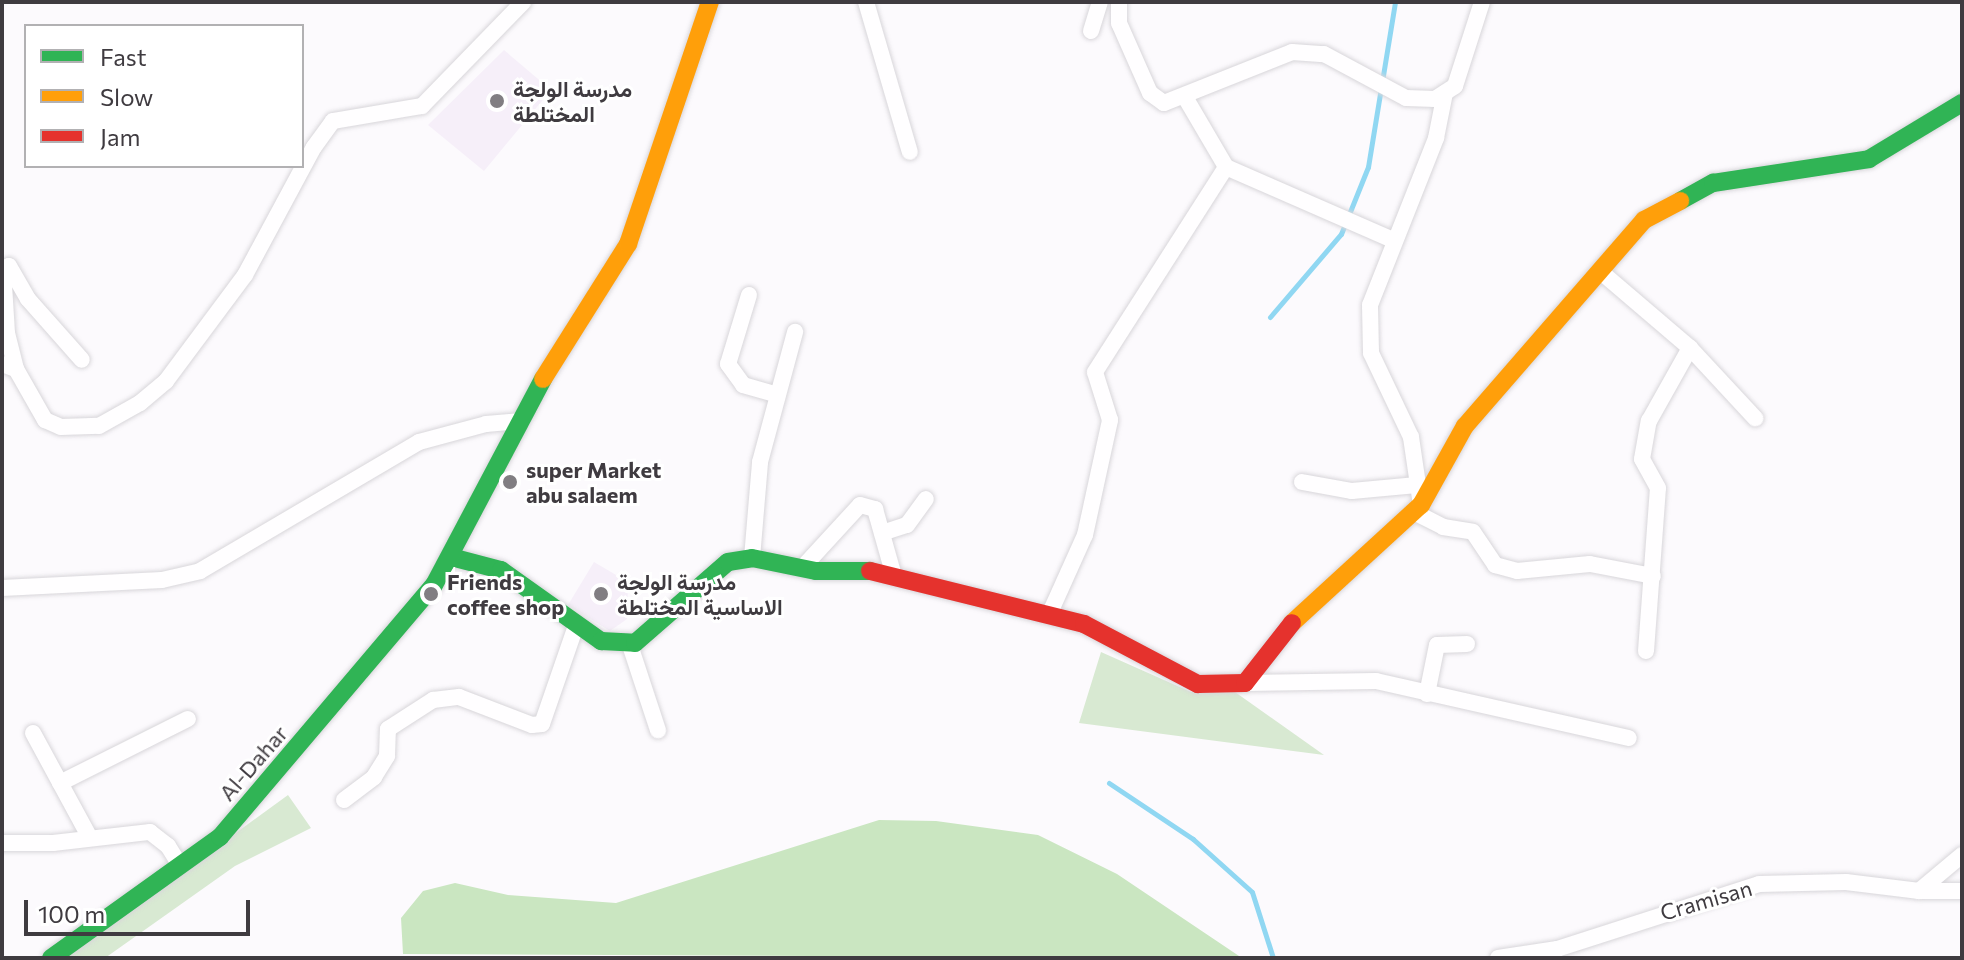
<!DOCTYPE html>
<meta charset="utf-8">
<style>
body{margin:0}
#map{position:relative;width:1964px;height:960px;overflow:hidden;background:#fcfafd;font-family:Commissioner,Vazirmatn,sans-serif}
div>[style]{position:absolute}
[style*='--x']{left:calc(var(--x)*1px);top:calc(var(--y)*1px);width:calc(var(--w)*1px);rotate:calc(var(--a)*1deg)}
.built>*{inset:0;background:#f6eff9}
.green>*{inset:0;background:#d8e9d2}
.forest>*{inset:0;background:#cae6c1}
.stream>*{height:5px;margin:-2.5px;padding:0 2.5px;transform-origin:2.5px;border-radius:2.5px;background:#90d7f2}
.roads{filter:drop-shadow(0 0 2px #d8d6da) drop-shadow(0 0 2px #d8d6da)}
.street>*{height:16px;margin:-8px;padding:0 8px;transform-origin:8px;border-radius:8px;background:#fffeff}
.fast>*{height:18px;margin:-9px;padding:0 9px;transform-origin:9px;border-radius:9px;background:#30b455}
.slow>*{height:18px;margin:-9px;padding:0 9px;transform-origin:9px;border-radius:9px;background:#ff9f0a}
.jam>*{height:18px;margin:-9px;padding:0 9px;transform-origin:9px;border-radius:9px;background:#e5322d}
.dots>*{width:22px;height:22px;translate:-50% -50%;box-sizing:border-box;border:4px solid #fff;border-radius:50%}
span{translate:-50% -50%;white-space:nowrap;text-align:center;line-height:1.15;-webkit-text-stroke:6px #fff;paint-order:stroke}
.poi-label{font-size:22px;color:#3f3b40;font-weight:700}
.left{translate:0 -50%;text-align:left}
.street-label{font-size:22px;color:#3f3b40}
.frame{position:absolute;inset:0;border:4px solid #3f3b40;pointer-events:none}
.legend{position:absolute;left:24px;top:24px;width:280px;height:144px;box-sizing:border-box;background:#fff;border:2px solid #b2b1b3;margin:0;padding:10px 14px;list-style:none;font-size:24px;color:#3f3b40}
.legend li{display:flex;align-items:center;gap:16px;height:40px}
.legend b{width:40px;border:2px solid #b2b1b3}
.scale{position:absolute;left:24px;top:900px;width:226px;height:36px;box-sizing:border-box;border:4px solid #3f3b40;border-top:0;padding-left:10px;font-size:24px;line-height:28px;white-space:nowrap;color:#3f3b40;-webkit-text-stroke:6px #fff;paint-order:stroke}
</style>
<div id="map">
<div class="built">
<i style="clip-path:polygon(504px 50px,551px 90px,484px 171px,428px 125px)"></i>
<i style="clip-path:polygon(594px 562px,628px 582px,627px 619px,610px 631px,568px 605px)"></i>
</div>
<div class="green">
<i style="clip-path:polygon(1101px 652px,1191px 692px,1235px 692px,1324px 755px,1079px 723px)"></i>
<i style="clip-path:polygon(288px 795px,311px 828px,235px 866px,105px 958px,63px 958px)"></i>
</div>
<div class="forest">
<i style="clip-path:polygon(879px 820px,936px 821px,1038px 835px,1117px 874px,1242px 958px,403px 954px,401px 918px,423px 891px,455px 883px,508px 895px,616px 903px)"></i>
</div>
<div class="stream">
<i style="--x:1270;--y:317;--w:109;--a:-49.5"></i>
<i style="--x:1341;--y:234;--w:72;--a:-68.1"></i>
<i style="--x:1368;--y:167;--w:167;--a:-80.7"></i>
<i style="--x:1109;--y:783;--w:101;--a:33.7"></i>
<i style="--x:1193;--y:839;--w:79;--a:41.9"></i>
<i style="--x:1252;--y:892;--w:69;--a:72.3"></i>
</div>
<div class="roads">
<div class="street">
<i style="--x:866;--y:2;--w:156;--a:73.7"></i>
<i style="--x:1119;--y:2;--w:21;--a:90"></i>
<i style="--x:1119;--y:23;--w:77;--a:66.1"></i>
<i style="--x:1150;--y:93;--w:17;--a:36"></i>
<i style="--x:1164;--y:103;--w:138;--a:-21.7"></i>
<i style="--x:1292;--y:52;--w:32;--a:4"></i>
<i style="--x:1324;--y:54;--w:93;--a:28.2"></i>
<i style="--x:1406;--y:98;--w:29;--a:2"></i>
<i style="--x:1435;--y:99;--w:24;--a:-33"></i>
<i style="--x:1455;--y:86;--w:88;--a:-72.2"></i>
<i style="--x:1091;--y:31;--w:30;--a:-73"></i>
<i style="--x:1185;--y:97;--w:81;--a:59.6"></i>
<i style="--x:1226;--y:167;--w:182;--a:23.6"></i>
<i style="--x:1600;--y:271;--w:118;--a:40.5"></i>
<i style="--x:1690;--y:348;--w:96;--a:47.1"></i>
<i style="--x:749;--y:295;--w:72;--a:106.9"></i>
<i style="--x:728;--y:364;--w:26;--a:54"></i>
<i style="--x:743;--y:385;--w:36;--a:16"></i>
<i style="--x:2;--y:364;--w:15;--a:20"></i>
<i style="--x:16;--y:369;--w:59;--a:60.4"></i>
<i style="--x:45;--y:420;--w:17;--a:24"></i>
<i style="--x:61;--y:427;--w:38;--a:-2"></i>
<i style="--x:99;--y:426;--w:47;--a:-29.3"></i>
<i style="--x:140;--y:403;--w:34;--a:-40"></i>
<i style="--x:166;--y:381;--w:132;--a:-53.3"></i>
<i style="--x:245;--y:275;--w:145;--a:-61.7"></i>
<i style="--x:314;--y:147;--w:32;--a:-54"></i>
<i style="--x:333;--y:121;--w:90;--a:-9.6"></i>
<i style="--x:422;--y:106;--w:145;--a:-45.8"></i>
<i style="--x:16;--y:369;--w:37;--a:-104"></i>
<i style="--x:7;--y:333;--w:63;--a:-93.6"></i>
<i style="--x:3;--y:270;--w:7;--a:-34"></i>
<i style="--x:9;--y:266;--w:38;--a:60"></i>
<i style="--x:28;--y:299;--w:81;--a:48.5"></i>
<i style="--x:1302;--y:482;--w:51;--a:10.2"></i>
<i style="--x:1352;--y:491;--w:65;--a:-5.3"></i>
<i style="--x:1421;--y:505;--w:69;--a:-98.4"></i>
<i style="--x:1411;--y:437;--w:93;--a:-115.5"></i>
<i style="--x:1371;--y:353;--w:48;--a:-91.2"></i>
<i style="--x:1370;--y:305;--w:180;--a:-68.4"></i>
<i style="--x:1436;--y:138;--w:46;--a:-78.7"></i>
<i style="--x:1414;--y:512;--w:33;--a:27"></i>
<i style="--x:1443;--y:527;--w:30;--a:9"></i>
<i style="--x:1473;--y:532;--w:40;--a:56"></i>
<i style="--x:1495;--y:565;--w:23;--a:15"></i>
<i style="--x:1517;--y:571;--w:73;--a:-5.5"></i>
<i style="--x:1590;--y:564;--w:64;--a:10.8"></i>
<i style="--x:882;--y:533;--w:26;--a:-18"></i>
<i style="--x:907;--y:525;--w:32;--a:-54"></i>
<i style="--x:752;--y:558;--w:96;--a:-85.2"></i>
<i style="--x:760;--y:462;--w:135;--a:-74.9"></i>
<i style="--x:803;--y:567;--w:84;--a:-47.4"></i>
<i style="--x:860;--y:505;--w:16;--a:15"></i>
<i style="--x:875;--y:509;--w:70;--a:74.2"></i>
<i style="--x:2;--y:588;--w:160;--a:-2.9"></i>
<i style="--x:162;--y:580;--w:39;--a:-13"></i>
<i style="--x:200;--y:571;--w:254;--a:-30.5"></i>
<i style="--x:419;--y:442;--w:69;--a:-15"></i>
<i style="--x:486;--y:424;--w:36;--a:-5"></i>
<i style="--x:1049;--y:615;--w:88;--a:-65.8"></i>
<i style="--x:1085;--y:535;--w:118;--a:-77.7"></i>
<i style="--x:1110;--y:420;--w:50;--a:-107.4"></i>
<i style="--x:1095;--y:372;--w:243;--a:-57.4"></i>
<i style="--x:629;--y:642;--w:93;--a:71.8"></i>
<i style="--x:1646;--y:651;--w:163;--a:-85.8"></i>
<i style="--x:1658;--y:488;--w:33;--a:-119"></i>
<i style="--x:1642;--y:459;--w:39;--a:-80"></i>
<i style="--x:1649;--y:421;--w:84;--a:-60.7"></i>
<i style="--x:1245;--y:683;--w:131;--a:-0.9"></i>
<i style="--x:1376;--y:681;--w:259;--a:12.7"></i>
<i style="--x:1427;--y:694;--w:50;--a:-78.5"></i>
<i style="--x:1437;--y:645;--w:30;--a:-2"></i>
<i style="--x:33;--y:733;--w:119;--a:61.5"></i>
<i style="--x:60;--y:783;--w:143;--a:-26.6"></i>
<i style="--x:344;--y:800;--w:38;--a:-37"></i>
<i style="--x:374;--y:777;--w:25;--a:-58"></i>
<i style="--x:387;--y:756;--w:27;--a:-88"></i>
<i style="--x:388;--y:729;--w:54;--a:-32.8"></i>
<i style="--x:433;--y:700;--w:26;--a:-7"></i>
<i style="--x:459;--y:697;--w:78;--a:21"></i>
<i style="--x:532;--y:725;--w:10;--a:-6"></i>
<i style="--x:542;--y:724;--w:104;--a:-70.9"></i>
<i style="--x:2;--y:843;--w:51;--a:0"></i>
<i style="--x:53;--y:843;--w:98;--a:-6.5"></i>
<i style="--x:150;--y:832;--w:23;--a:38"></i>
<i style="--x:168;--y:846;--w:22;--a:58"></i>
<i style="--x:1919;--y:891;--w:43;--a:0"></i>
<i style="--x:1498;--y:958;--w:60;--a:-8.7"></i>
<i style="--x:1557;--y:949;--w:212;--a:-17.8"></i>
<i style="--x:1759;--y:884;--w:87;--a:-1.3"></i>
<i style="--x:1846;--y:882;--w:74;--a:7"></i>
<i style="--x:1919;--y:891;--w:56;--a:-39.9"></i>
</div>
<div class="fast">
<i style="--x:1680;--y:201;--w:38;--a:-29"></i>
<i style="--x:1713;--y:183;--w:158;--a:-8.7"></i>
<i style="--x:1869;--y:159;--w:109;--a:-31.1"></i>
<i style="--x:451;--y:557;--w:52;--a:14.6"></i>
<i style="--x:501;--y:570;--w:123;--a:35.4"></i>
<i style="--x:601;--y:641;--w:34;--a:3"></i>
<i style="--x:635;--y:643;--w:123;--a:-41.1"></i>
<i style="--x:728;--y:562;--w:24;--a:-9"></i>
<i style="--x:752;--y:558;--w:65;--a:11.5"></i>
<i style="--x:816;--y:571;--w:54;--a:0"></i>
<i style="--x:51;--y:958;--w:208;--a:-35.6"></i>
<i style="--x:220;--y:837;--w:331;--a:-49.7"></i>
<i style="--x:434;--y:585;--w:233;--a:-62.1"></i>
</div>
<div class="slow">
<i style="--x:543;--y:379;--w:160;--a:-57.8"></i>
<i style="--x:628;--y:244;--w:256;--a:-71.3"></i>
<i style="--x:1292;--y:623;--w:175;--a:-42.5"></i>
<i style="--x:1421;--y:505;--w:90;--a:-60.9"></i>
<i style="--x:1465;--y:426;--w:273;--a:-49"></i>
<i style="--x:1644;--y:220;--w:41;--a:-27.8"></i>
</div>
<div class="jam">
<i style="--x:870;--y:571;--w:220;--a:13.9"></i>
<i style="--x:1084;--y:624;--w:129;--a:27.8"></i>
<i style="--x:1198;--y:684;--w:47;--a:-1.2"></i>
<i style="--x:1245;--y:683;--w:76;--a:-51.9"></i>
</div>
</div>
<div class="dots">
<i style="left:497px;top:101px;background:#817e82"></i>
<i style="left:510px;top:482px;background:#817e82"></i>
<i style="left:431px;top:594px;background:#817e82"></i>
<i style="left:601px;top:594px;background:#817e82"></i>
</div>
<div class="poi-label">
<span class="left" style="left:513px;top:101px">مدرسة الولجة<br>المختلطة</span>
<span class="left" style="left:526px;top:482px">super Market<br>abu salaem</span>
<span class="left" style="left:447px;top:594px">Friends<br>coffee shop</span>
<span class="left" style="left:617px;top:594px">مدرسة الولجة<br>الاساسية المختلطة</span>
</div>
<div class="street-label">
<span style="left:253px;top:763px;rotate:-49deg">Al-Dahar</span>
<span style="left:1706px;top:900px;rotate:-16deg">Cramisan</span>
</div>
<div class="frame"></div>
<ul class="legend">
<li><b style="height:10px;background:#30b455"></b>Fast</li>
<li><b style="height:10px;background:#ff9f0a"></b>Slow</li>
<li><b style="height:10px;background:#e5322d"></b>Jam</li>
</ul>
<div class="scale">100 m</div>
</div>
